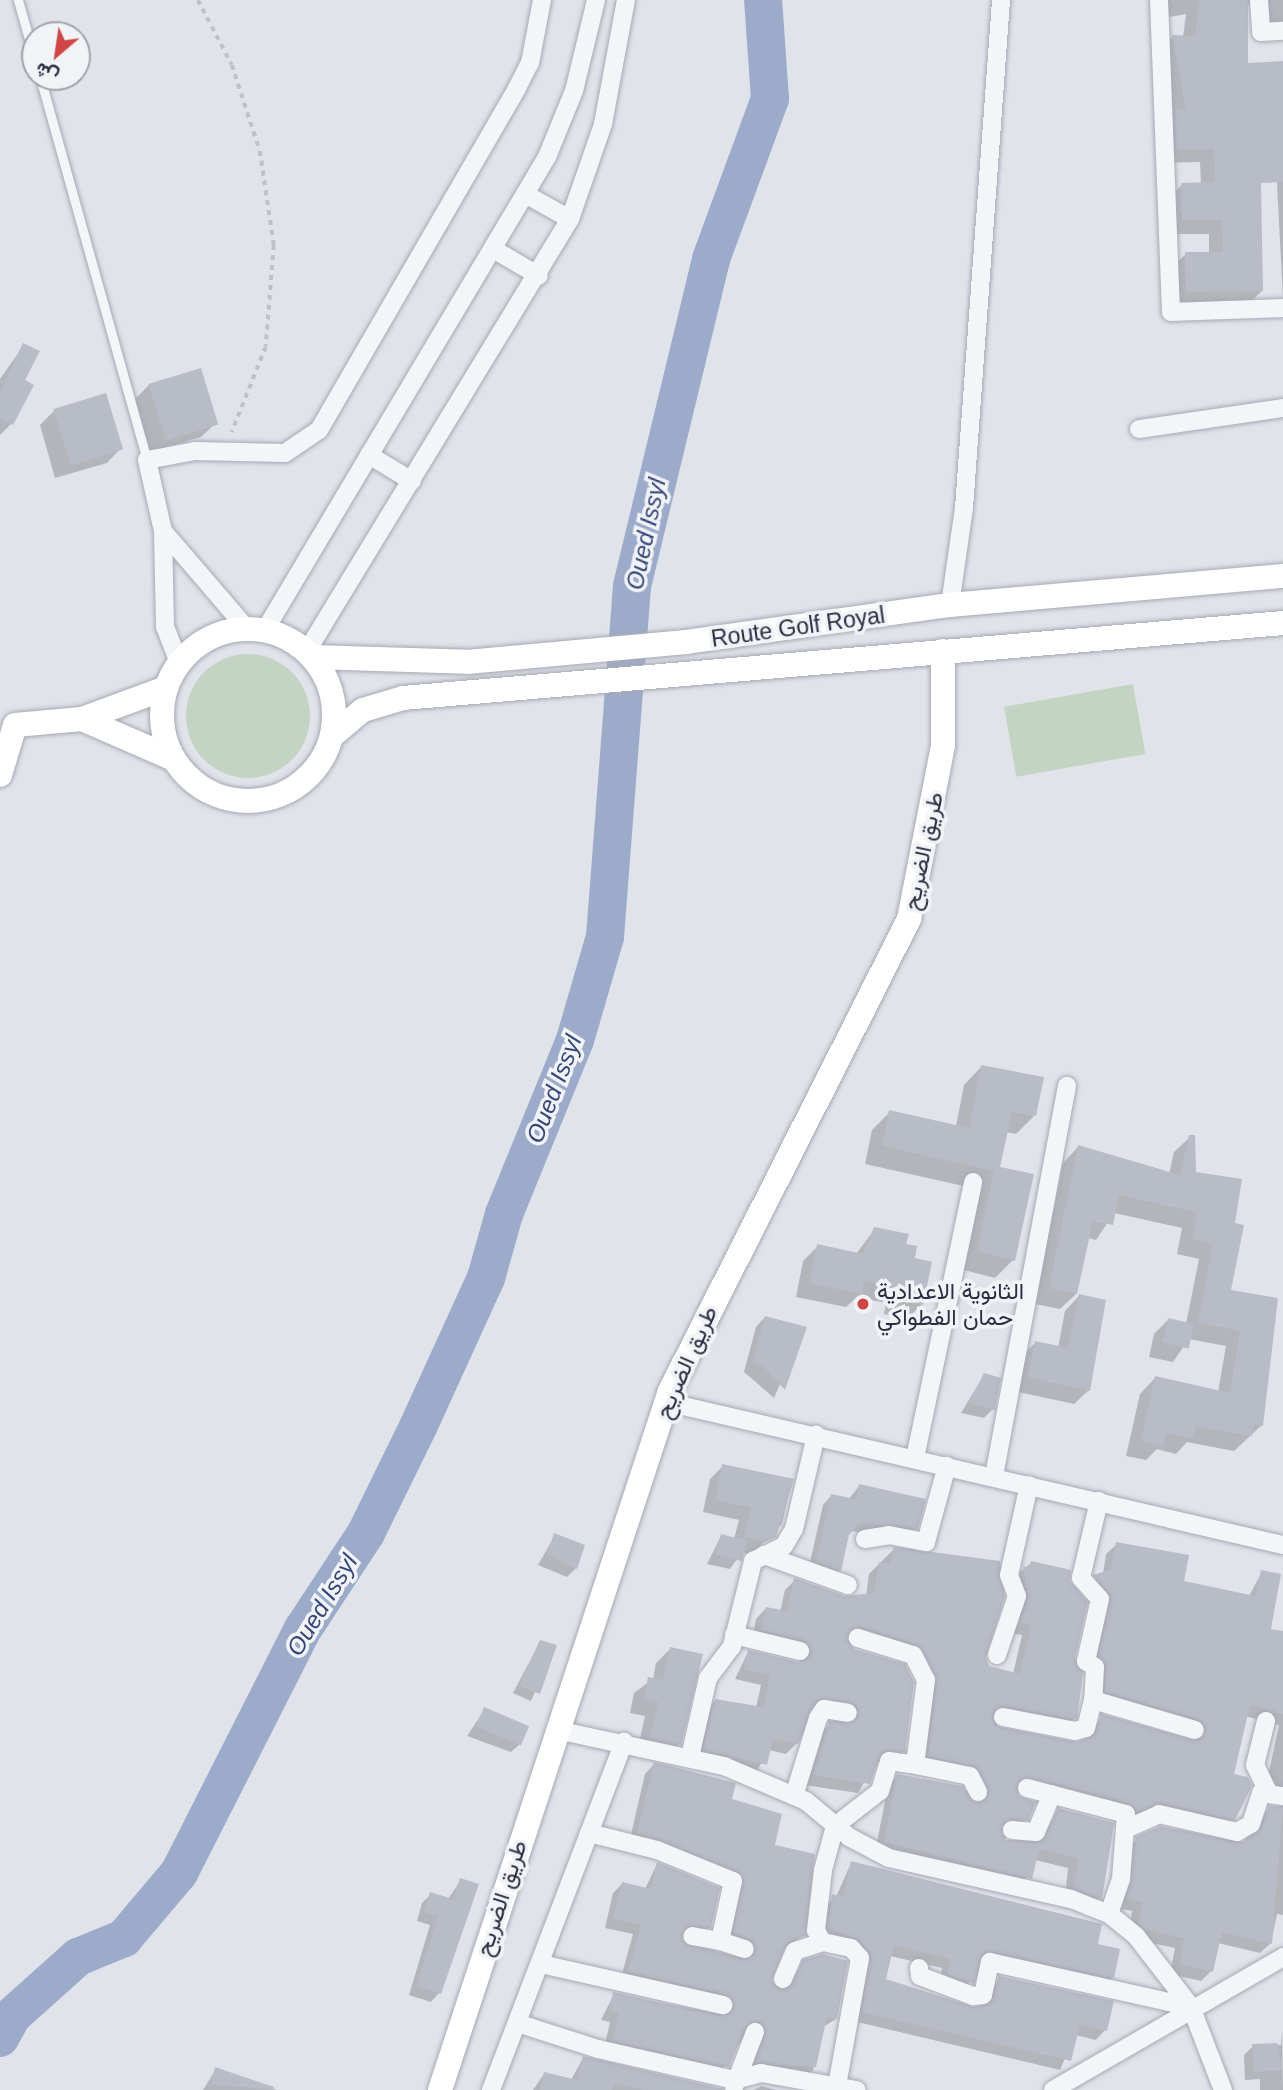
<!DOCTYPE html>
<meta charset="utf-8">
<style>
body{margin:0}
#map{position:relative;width:1283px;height:2090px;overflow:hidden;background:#e1e3ea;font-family:Helvetica,Vazirmatn,sans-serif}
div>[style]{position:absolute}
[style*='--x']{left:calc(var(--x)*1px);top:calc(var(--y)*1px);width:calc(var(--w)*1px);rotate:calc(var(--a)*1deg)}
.green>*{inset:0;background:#c4d4c2;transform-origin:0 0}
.round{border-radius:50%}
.shadow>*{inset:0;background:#0003}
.river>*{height:38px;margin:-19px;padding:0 19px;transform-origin:19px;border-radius:19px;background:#9cabca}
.building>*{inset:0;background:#b8bcc7;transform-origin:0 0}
.path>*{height:3.5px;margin-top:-1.75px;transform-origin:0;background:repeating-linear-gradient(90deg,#bfc1c9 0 5px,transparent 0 10px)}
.roads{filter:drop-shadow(0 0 2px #a6a9b4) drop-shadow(0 0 2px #a6a9b4)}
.lane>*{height:9px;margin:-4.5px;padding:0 4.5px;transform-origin:4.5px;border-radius:4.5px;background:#f4f5f8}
.street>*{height:18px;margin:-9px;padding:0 9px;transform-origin:9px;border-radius:9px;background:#f4f5f8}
.secondary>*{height:24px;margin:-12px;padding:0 12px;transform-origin:12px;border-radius:12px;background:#fff}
.secondary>.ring{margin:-12px;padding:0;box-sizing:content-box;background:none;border:24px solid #fff;border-radius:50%}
.dots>*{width:19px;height:19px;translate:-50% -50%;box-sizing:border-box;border:4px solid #f1f3f7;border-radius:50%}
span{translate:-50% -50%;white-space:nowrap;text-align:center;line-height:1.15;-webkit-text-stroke:7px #f1f3f7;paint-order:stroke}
.street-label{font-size:23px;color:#292e42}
.poi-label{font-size:23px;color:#292e42}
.left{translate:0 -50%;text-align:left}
.water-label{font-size:24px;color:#334677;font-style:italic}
.north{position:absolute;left:21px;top:21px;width:70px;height:70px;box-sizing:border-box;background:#f1f3f7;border:2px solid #a1a4af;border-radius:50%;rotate:209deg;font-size:19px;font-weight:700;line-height:28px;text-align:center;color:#292e42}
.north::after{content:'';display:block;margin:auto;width:24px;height:32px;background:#d04646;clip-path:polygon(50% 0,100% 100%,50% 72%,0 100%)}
</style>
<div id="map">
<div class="green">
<i class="round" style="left:186px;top:654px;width:124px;height:124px"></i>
<i style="left:1133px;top:684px;width:71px;height:131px;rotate:80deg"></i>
</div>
<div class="shadow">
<i style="clip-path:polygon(1155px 0,1283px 0,1283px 29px,1257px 30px,1254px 7px,1247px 4px,1246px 65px,1283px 63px,1283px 299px,1275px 145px,1259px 146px,1262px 291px,1247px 305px,1172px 306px,1171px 268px,1186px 254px,1209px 254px,1209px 234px,1168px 234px,1167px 199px,1182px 185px,1201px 184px,1200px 162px,1162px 163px,1158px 51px,1172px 37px,1183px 37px,1186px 14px,1158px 19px)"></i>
<i style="clip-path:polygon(24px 345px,23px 381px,11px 424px,0 435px,0 379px)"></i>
<i style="clip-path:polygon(149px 385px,216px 423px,201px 437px,150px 452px,134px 400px)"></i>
<i style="clip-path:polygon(54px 411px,121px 448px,107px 463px,55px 478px,40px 425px)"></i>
<i style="clip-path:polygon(982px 1066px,1034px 1116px,1016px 1134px,1006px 1132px,998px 1169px,1013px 1260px,995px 1278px,960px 1269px,977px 1189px,865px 1164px,872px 1130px,890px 1112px,956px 1126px,964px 1085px)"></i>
<i style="clip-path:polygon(1190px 1137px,1194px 1173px,1233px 1224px,1229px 1291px,1277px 1299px,1262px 1425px,1234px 1451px,1187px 1442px,1176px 1454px,1157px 1449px,1146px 1460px,1126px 1456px,1140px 1394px,1155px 1378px,1218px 1392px,1226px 1346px,1189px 1339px,1173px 1362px,1149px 1357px,1154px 1334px,1168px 1320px,1186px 1324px,1199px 1259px,1177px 1254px,1182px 1228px,1114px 1213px,1096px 1240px,1088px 1238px,1076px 1294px,1060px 1309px,1035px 1304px,1063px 1163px,1078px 1147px,1169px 1174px,1174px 1152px)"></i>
<i style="clip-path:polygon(875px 1229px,904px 1245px,913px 1259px,922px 1304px,907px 1319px,884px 1314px,886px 1303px,857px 1297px,846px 1307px,796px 1297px,803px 1261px,818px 1246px,856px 1254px)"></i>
<i style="clip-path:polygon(1079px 1296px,1089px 1390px,1074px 1404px,1014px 1391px,1021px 1357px,1035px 1343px,1058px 1348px,1065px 1311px)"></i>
<i style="clip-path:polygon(765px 1317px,804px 1328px,774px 1398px,744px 1372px,756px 1327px)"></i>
<i style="clip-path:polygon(984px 1375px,993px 1409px,984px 1418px,961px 1413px)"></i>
<i style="clip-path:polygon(723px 1466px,792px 1481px,782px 1524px,751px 1555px,742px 1552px,730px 1569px,707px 1564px,721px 1536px,734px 1539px,739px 1520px,703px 1512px,710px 1479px)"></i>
<i style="clip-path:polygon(859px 1486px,916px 1528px,907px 1537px,849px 1531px,840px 1570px,831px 1579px,808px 1571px,823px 1505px,832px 1495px,849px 1499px)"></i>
<i style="clip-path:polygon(555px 1535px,576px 1568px,567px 1577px,538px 1565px)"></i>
<i style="clip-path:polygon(1117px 1544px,1182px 1582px,1249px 1596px,1262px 1572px,1269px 1630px,1283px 1634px,1283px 1801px,1265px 1790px,1279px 1725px,1245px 1716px,1232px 1775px,1234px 1819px,1223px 1829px,1150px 1812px,1126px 1821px,1119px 1813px,1017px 1791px,1027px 1819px,1003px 1831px,1005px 1841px,1038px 1843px,1059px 1810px,1100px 1898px,1090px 1908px,1065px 1898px,1068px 1868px,1035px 1860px,1021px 1888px,875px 1852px,888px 1786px,898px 1775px,979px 1803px,966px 1776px,918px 1766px,928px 1691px,906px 1654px,847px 1638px,904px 1751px,893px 1761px,876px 1762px,858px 1793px,804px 1785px,820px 1734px,830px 1723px,849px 1722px,812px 1709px,797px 1743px,786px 1754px,769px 1750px,755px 1774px,694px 1760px,705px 1711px,715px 1701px,756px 1708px,761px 1685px,735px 1679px,748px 1652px,801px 1665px,793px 1650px,752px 1640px,756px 1619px,766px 1608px,780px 1612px,785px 1590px,795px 1580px,845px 1598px,866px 1596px,869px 1574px,894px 1549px,987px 1668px,1013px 1674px,1022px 1635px,1011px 1633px,1013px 1578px,1031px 1563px,1073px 1659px,1075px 1718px,1065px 1728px,993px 1715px,999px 1730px,1074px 1744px,1087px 1740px,1102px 1716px,1195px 1741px,1188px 1729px,1096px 1702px,1089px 1667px,1102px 1607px,1085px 1586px,1103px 1574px,1106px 1554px)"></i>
<i style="clip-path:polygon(540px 1642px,555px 1646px,531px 1701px,513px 1693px)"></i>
<i style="clip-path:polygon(670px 1649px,679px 1744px,665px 1759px,637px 1752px,645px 1716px,630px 1713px,634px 1693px,653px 1679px,656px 1663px)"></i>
<i style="clip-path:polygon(485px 1709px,521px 1743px,511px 1752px,467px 1736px)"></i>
<i style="clip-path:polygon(654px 1764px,730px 1800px,772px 1846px,804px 1935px,783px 1949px,770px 1980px,783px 1991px,804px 1962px,836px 2019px,823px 2027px,813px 2070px,804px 2079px,748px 2072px,749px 2029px,719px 2075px,604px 2049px,610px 2022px,601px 2020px,614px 1994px,725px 2015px,716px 2003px,620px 1981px,633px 1934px,605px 1928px,613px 1893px,622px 1884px,645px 1889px,657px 1864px,710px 1927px,700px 1936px,682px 1935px,679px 1942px,747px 1959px,744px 1950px,725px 1942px,733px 1882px,629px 1843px,645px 1774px)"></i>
<i style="clip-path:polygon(1283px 1806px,1283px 1915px,1277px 1914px,1271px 1943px,1260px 1953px,1218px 1943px,1211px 1971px,1201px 1981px,1170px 1974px,1175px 1948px,1136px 1940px,1129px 1934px,1132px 1911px,1117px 1908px,1126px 1849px,1137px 1839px,1242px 1844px,1270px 1807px)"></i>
<i style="clip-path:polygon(851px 1863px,1100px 1925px,1096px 1946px,1113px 1977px,1103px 1987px,981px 1961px,963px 1993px,938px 1984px,942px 1968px,890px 1956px,884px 1980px,969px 2009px,984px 2006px,999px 1978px,1105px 2030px,1096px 2040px,1075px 2035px,1060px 2070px,853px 2021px,862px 1964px,819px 1937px,823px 1906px,836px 1897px)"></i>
<i style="clip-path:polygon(461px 1880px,439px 1993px,431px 2002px,409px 1995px,430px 1925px,417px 1921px,422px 1903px,431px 1894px,448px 1899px)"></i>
<i style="clip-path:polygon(1282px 2031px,1283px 2090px,1260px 2090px,1260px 2079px,1245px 2080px,1244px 2055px,1253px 2046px,1281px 2045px)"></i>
<i style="clip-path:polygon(583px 2058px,720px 2090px,533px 2090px,544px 2074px,571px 2080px)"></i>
<i style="clip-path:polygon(216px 2069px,277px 2090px,203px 2090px)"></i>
<i style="clip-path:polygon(762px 2086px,776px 2090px,753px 2090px)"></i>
</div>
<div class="river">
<i style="--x:0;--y:2038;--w:25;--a:-61"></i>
<i style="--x:12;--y:2016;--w:89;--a:-41.8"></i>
<i style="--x:78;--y:1957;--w:50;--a:-22.4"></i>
<i style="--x:124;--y:1938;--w:85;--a:-49.8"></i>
<i style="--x:179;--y:1873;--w:274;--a:-63.1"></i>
<i style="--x:303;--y:1629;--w:115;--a:-56.7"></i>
<i style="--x:366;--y:1533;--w:118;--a:-63.9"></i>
<i style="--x:418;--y:1427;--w:164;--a:-65.5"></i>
<i style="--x:486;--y:1278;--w:66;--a:-74.3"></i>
<i style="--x:504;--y:1214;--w:188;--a:-67.8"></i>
<i style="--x:575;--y:1040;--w:107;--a:-73.8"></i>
<i style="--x:605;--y:937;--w:352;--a:-85.6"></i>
<i style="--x:632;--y:586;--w:336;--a:-76.4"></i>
<i style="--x:711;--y:259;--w:171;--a:-69.8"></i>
<i style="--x:770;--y:99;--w:99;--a:-94"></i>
</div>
<div class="building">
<i style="clip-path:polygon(1200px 0,1248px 0,1248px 63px,1283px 61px,1283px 182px,1261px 183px,1263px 291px,1186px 292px,1185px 252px,1223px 252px,1222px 220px,1182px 220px,1181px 183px,1215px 182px,1214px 149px,1176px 149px,1175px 109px,1186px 109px,1172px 35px,1195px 36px)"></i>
<i style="clip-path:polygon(23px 343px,40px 351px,25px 380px,34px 385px,13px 425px,0 419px,0 392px)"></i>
<i style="left:201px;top:368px;width:59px;height:55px;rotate:73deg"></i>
<i style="left:106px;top:393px;width:59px;height:55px;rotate:73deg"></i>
<i style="clip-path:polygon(981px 1065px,1044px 1077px,1036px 1116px,1012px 1112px,1000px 1167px,1034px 1174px,1015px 1261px,977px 1251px,994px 1171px,882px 1146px,889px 1110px,969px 1128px)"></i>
<i style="clip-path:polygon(1189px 1135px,1195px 1135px,1196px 1172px,1242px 1179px,1235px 1223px,1244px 1225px,1231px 1290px,1278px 1298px,1263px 1426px,1254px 1424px,1252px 1436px,1196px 1426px,1193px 1439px,1166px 1433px,1163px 1446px,1141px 1441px,1155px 1376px,1230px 1393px,1240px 1331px,1198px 1322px,1213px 1244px,1192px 1239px,1197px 1212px,1119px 1195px,1113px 1225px,1093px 1221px,1077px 1294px,1049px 1288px,1078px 1145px,1180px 1175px)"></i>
<i style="clip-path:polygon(874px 1227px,909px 1234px,906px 1244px,917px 1246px,915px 1258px,932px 1262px,923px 1305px,897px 1300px,900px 1288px,864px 1281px,862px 1294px,809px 1283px,817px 1244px,863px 1254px)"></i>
<i style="clip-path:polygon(1079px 1294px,1106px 1300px,1090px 1391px,1027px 1377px,1035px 1341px,1068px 1348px)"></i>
<i style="clip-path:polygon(765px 1316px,807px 1327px,785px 1390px,764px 1367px,752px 1363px)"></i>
<i style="left:1168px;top:1318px;width:27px;height:25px;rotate:13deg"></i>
<i style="clip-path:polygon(984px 1373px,1001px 1378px,995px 1410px,969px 1403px)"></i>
<i style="clip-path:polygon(722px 1464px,794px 1479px,776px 1537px,765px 1542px,744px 1537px,751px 1508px,715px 1500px)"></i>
<i style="clip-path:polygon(859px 1484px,926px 1499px,918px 1529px,859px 1523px,849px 1535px,841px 1571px,816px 1562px,831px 1494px,855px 1499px)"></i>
<i style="clip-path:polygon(554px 1533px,585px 1545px,577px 1569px,547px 1555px)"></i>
<i style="left:721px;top:1534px;width:27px;height:21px;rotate:15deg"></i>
<i style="clip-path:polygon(1116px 1542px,1189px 1555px,1184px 1581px,1255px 1596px,1261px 1570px,1281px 1574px,1271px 1629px,1283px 1631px,1283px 1714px,1250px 1705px,1234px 1774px,1248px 1777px,1252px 1786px,1235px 1820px,1162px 1803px,1137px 1812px,1129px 1803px,1056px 1783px,1018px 1781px,1019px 1796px,1036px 1802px,1029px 1820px,1003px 1823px,1006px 1840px,1043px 1841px,1058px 1808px,1114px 1823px,1102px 1899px,1074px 1888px,1078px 1858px,1039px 1849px,1032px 1879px,884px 1842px,897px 1774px,962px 1786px,977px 1803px,989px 1793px,976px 1767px,928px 1756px,937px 1681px,916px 1644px,861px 1627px,847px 1634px,854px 1649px,905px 1664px,914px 1682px,905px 1752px,881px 1753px,870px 1784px,813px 1775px,829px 1721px,857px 1720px,858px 1708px,850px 1702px,819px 1699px,798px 1744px,773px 1739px,767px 1765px,703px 1750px,715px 1699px,763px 1707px,770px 1675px,744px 1670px,748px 1650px,798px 1662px,811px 1654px,803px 1640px,761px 1630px,766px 1607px,787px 1611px,794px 1578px,845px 1596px,874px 1593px,879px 1562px,890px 1564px,894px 1547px,1000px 1561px,1005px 1596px,986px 1657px,989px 1666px,1020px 1674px,1031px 1625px,1020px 1623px,1028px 1599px,1023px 1566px,1029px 1568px,1031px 1561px,1071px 1570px,1070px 1581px,1088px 1602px,1075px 1658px,1083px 1673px,1077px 1719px,1000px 1706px,992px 1716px,996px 1726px,1077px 1742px,1095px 1735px,1101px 1714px,1198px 1741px,1206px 1728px,1199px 1719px,1105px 1692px,1106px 1667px,1099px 1656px,1111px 1597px,1093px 1575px,1110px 1570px)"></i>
<i style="clip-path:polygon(540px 1640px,557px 1645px,540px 1694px,519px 1686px)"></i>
<i style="clip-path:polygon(670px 1647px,703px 1654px,681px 1745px,650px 1738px,658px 1702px,644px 1699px,648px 1677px,663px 1680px)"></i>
<i style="left:484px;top:1707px;width:49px;height:21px;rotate:23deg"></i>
<i style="clip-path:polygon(654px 1762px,736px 1783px,732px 1799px,782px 1814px,775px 1845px,815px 1854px,806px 1935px,787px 1943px,772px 1980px,778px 1989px,789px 1988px,803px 1960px,823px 1954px,848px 1961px,837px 2019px,827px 2017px,816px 2067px,755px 2063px,766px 2031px,758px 2021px,745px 2027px,729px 2067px,612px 2041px,619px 2013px,609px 2011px,613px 1992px,720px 2016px,734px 2007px,725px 1994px,628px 1972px,641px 1925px,613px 1919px,622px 1882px,651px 1889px,657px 1862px,720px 1888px,711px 1928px,688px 1926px,682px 1940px,742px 1960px,756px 1952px,753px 1941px,733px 1933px,741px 1873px,637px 1833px)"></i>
<i style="clip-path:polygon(1269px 1806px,1283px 1807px,1272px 1944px,1222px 1932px,1213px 1972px,1179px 1964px,1184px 1938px,1146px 1930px,1138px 1923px,1143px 1902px,1126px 1898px,1136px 1837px,1160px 1826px,1242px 1842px,1261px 1828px)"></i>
<i style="clip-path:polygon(851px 1861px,1102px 1924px,1098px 1944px,1120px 1949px,1114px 1978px,987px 1951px,974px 1984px,947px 1974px,951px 1959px,894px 1945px,886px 1979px,974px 2007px,991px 2003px,999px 1976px,1114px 2001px,1107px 2031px,1080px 2025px,1071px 2061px,862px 2012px,871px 1954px,859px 1940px,828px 1928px,832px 1894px,843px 1897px)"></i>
<i style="clip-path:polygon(460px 1878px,479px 1884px,441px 1994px,416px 1986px,438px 1916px,424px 1912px,430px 1892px,453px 1899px)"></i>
<i style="clip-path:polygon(1277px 2043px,1283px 2070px,1253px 2072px,1252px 2044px)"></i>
<i style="clip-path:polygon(583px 2056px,723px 2089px,723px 2090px,644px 2090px,614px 2083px,612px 2090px,540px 2090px,544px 2072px,577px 2080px)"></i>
<i style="clip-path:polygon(215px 2067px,274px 2087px,274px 2090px,211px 2084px)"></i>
</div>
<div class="path">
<i style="--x:198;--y:0;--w:73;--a:62.4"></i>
<i style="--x:232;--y:65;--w:90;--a:72"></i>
<i style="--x:260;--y:151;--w:95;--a:81.5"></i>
<i style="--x:274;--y:245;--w:102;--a:94.5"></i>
<i style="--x:266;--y:347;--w:92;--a:111.8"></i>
</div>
<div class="roads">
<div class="lane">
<i style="--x:18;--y:0;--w:62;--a:74.2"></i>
<i style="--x:40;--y:77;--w:398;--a:74.4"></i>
</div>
<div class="street">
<i style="--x:1159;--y:0;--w:312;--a:87.8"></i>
<i style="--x:1171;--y:312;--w:112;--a:-2"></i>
<i style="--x:1259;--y:0;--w:32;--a:86"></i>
<i style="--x:1261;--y:32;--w:22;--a:-3"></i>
<i style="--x:525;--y:194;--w:51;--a:29.1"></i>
<i style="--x:493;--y:249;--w:53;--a:30.4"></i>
<i style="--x:1139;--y:429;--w:146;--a:-8.3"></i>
<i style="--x:369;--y:455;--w:50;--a:31.2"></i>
<i style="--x:163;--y:531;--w:128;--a:49.4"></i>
<i style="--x:950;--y:605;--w:98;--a:-81.8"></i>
<i style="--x:964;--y:508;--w:509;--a:-85.83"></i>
<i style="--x:265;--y:630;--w:551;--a:-59.2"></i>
<i style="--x:547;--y:157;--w:71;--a:-67.8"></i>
<i style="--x:574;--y:91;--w:94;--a:-76.4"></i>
<i style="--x:307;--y:651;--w:506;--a:-58.67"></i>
<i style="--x:570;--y:219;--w:101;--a:-70.8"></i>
<i style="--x:603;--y:124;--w:126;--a:-79.5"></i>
<i style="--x:179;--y:663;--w:39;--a:-111"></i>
<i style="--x:165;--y:627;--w:96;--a:-91.2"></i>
<i style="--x:163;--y:531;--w:73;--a:-102.7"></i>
<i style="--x:147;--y:460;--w:49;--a:-10.6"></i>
<i style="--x:195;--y:451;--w:90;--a:1.3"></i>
<i style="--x:285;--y:453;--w:41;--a:-34.1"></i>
<i style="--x:319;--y:430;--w:393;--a:-59.9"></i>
<i style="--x:516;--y:90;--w:30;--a:-63"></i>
<i style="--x:530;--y:63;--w:64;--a:-79.2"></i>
<i style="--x:666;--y:1402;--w:633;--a:13.05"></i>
<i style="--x:915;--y:1458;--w:282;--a:-78.1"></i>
<i style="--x:994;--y:1476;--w:397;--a:-79.4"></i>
<i style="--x:1099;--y:1501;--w:79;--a:103.2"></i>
<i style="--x:1081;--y:1578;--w:28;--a:48"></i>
<i style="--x:1100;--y:1599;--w:64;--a:102.7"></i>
<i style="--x:1086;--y:1661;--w:11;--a:34"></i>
<i style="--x:1095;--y:1667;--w:33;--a:93"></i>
<i style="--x:1093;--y:1700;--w:106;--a:16.4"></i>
<i style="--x:865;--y:1539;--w:24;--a:-9"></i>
<i style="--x:889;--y:1535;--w:38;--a:11"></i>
<i style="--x:926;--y:1542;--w:79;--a:-74.6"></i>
<i style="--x:764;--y:1555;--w:89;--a:19.7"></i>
<i style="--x:734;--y:1635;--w:68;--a:13.6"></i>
<i style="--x:997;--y:1655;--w:62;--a:-71.3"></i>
<i style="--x:1017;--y:1596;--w:22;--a:-111"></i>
<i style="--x:1009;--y:1575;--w:92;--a:-77.5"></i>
<i style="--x:1003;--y:1717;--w:73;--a:11"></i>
<i style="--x:1075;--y:1731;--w:11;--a:-15"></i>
<i style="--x:1086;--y:1728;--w:29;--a:-76"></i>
<i style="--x:1266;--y:1721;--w:45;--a:104"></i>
<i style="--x:1255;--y:1765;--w:30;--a:64"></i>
<i style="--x:557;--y:1730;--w:171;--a:12.2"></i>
<i style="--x:724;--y:1766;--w:89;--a:23.1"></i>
<i style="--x:806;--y:1801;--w:56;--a:39.9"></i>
<i style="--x:849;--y:1837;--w:45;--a:27.7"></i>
<i style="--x:889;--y:1858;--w:187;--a:12.7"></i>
<i style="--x:1071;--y:1899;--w:41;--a:21.5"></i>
<i style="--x:1109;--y:1914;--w:35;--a:39"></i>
<i style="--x:1136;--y:1936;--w:90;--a:52.2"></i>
<i style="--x:1191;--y:2007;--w:89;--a:68.9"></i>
<i style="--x:690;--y:1757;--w:81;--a:-77.2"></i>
<i style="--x:708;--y:1678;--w:40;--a:-53"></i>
<i style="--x:732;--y:1646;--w:88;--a:-76.1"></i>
<i style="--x:753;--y:1561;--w:34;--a:-26"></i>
<i style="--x:784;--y:1546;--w:20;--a:-60"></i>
<i style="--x:794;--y:1529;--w:97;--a:-76.8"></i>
<i style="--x:911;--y:1764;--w:60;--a:11.5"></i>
<i style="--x:970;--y:1776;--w:18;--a:63"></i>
<i style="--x:1027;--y:1788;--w:102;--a:14.7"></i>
<i style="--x:1126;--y:1814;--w:65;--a:94.4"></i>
<i style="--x:1121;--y:1879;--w:37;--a:109"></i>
<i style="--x:794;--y:1796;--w:82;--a:-72.9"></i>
<i style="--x:818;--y:1718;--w:11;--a:-56"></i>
<i style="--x:824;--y:1709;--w:24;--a:9"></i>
<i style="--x:1126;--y:1829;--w:36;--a:-24"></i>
<i style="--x:1159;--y:1814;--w:80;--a:13"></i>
<i style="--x:1237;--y:1832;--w:16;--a:-30"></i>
<i style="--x:1251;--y:1824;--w:33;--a:-72"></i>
<i style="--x:1261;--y:1793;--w:22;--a:8"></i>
<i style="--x:1012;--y:1830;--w:24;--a:5"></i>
<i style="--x:1036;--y:1832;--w:41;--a:-67.2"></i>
<i style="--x:589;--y:1833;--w:70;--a:14"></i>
<i style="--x:657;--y:1850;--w:82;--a:22.2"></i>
<i style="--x:733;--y:1881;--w:61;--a:102.2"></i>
<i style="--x:720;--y:1941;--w:28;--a:-170"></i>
<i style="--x:720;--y:1941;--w:26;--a:18"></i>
<i style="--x:541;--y:1964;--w:187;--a:12.7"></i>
<i style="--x:919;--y:1968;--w:8;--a:83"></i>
<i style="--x:920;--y:1976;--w:57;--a:20.7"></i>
<i style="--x:973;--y:1996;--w:10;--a:-6"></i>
<i style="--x:983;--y:1995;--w:34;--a:-78"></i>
<i style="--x:990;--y:1962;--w:206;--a:12.6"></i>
<i style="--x:783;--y:1979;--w:30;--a:-67"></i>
<i style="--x:795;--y:1951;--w:28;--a:-18"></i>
<i style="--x:517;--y:2023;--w:85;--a:17.8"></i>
<i style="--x:598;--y:2049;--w:140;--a:12.8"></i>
<i style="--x:735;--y:2080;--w:27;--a:-15"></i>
<i style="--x:761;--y:2073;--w:97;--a:10.1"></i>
<i style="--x:837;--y:2086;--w:130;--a:-79.8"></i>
<i style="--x:860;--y:1958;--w:13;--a:-132"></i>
<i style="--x:851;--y:1948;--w:30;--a:-168"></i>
<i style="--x:822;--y:1942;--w:13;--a:-117"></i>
<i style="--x:816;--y:1930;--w:60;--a:-83.3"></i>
<i style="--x:823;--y:1870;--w:46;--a:-74.7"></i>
<i style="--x:835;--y:1826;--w:57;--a:-37.9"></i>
<i style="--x:880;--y:1791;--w:31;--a:-73"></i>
<i style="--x:889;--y:1761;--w:22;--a:8"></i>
<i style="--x:911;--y:1764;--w:9;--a:-54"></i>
<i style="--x:916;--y:1757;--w:78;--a:-82.6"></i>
<i style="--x:926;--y:1680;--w:28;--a:-117"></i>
<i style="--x:913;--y:1655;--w:58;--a:-162.8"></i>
<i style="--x:734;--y:2087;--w:59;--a:-69.1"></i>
<i style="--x:491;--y:2090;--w:373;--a:-69.1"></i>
<i style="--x:1053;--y:2090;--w:266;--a:-30"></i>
</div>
<div class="secondary">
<i class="ring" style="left:162px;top:629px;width:148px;height:148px"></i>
<i style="--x:312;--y:657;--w:155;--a:1.8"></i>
<i style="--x:467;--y:662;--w:220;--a:-5.2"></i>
<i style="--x:686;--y:642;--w:267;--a:-8"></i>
<i style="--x:950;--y:605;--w:334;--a:-5"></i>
<i style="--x:82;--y:719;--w:100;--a:23.5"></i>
<i style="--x:333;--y:735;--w:39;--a:-40"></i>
<i style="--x:363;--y:710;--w:42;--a:-16.7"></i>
<i style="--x:403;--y:698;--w:883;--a:-4.87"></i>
<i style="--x:0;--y:775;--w:52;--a:-73.3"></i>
<i style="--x:15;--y:725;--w:67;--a:-5.1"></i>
<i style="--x:82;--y:719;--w:90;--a:-20.3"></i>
<i style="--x:440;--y:2090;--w:736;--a:-71.79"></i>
<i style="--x:670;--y:1391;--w:529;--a:-63.14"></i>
<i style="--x:909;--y:919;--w:176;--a:-78.9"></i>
<i style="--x:943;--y:746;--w:95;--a:-90"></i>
</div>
</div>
<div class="dots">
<i style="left:863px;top:1304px;background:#d04646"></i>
</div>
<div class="street-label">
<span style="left:798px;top:627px;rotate:-8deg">Route Golf Royal</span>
<span style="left:923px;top:851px;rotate:-78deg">طريق الضريح</span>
<span style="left:686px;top:1362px;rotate:-66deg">طريق الضريح</span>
<span style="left:501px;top:1898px;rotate:-72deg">طريق الضريح</span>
</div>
<div class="poi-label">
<span class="left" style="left:877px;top:1304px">الثانوية الاعدادية<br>حمان الفطواكي</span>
</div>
<div class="water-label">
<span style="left:646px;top:534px;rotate:-78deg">Oued Issyl</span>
<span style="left:554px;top:1089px;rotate:-69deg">Oued Issyl</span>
<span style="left:322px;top:1605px;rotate:-59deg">Oued Issyl</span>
</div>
<div class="north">ش</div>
</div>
